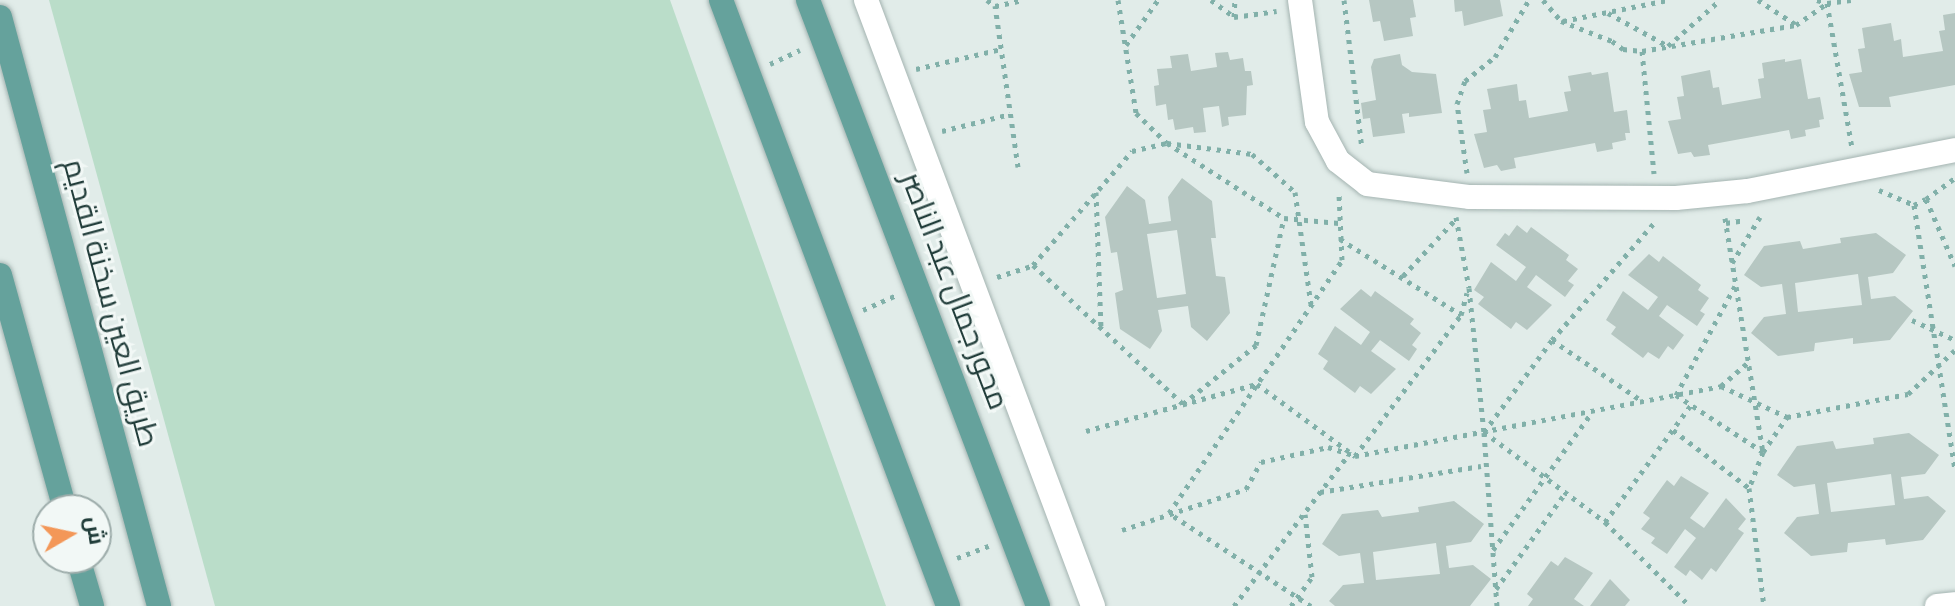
<!DOCTYPE html>
<meta charset="utf-8">
<style>
body{margin:0}
#map{position:relative;width:1955px;height:606px;overflow:hidden;background:#e1ece9;font-family:"Sofia Sans Condensed",Cairo,sans-serif}
div>[style]{position:absolute}
[style*='--x']{left:calc(var(--x)*1px);top:calc(var(--y)*1px);width:calc(var(--w)*1px);rotate:calc(var(--a)*1deg)}
.green>*{inset:0;background:#baddc9}
.building>*{inset:0;background:#b6c7c2}
.path>*{height:5px;margin-top:-2.5px;transform-origin:0;background:repeating-linear-gradient(90deg,#81b0a9 0 4px,transparent 0 10px)}
.roads{filter:drop-shadow(0 0 2px #a4b4b1) drop-shadow(0 0 2px #a4b4b1)}
.minor>*{height:24px;margin:-12px;padding:0 12px;transform-origin:12px;border-radius:12px;background:#fff}
.major>*{height:24px;margin:-12px;padding:0 12px;transform-origin:12px;border-radius:12px;background:#65a29c}
span{translate:-50% -50%;white-space:nowrap;text-align:center;line-height:1.15;-webkit-text-stroke:6px #f2f8f6;paint-order:stroke}
.street-label{font-size:30px;color:#213d3a}
.north{position:absolute;left:32px;top:494px;width:80px;height:80px;box-sizing:border-box;background:#f2f8f6;border:2px solid #9eadab;border-radius:50%;rotate:81deg;font-size:22px;font-weight:700;line-height:32px;text-align:center;color:#213d3a}
.north::after{content:'';display:block;margin:auto;width:28px;height:36px;background:#f39758;clip-path:polygon(50% 0,100% 100%,50% 72%,0 100%)}
</style>
<div id="map">
<div class="green">
<i style="clip-path:polygon(49px 0,670px 0,886px 606px,215px 606px)"></i>
</div>
<div class="building">
<i style="clip-path:polygon(1369px 0,1413px 0,1416px 17px,1410px 18px,1413px 36px,1384px 41px,1380px 21px,1373px 22px)"></i>
<i style="clip-path:polygon(1454px 0,1500px 0,1503px 16px,1464px 26px,1462px 11px,1455px 12px)"></i>
<i style="clip-path:polygon(1955px 13px,1955px 85px,1889px 97px,1891px 107px,1859px 107px,1849px 74px,1862px 72px,1858px 49px,1865px 48px,1862px 28px,1891px 23px,1894px 41px,1901px 39px,1903px 57px,1943px 51px,1939px 31px,1945px 30px,1943px 15px)"></i>
<i style="clip-path:polygon(1228px 52px,1230px 60px,1243px 58px,1245px 71px,1251px 71px,1253px 85px,1247px 86px,1246px 115px,1228px 117px,1229px 125px,1222px 127px,1219px 106px,1203px 108px,1206px 132px,1194px 133px,1193px 127px,1175px 130px,1173px 119px,1168px 120px,1166px 104px,1156px 106px,1154px 86px,1159px 85px,1157px 69px,1172px 68px,1170px 56px,1188px 54px,1191px 71px,1217px 67px,1215px 53px)"></i>
<i style="clip-path:polygon(1400px 54px,1402px 65px,1412px 72px,1436px 74px,1442px 113px,1409px 117px,1409px 113px,1402px 114px,1405px 133px,1373px 137px,1370px 118px,1363px 119px,1361px 103px,1376px 100px,1371px 67px,1374px 59px)"></i>
<i style="clip-path:polygon(1785px 59px,1785px 62px,1801px 59px,1808px 99px,1820px 97px,1824px 119px,1819px 120px,1820px 127px,1805px 130px,1806px 136px,1791px 139px,1789px 130px,1708px 145px,1710px 155px,1694px 157px,1691px 152px,1678px 154px,1668px 121px,1681px 119px,1677px 97px,1684px 96px,1681px 76px,1710px 70px,1713px 88px,1719px 87px,1722px 105px,1761px 98px,1758px 79px,1764px 78px,1762px 63px)"></i>
<i style="clip-path:polygon(1591px 72px,1592px 75px,1608px 72px,1614px 112px,1627px 110px,1630px 133px,1625px 133px,1626px 140px,1612px 143px,1613px 149px,1597px 152px,1595px 143px,1514px 158px,1516px 168px,1501px 171px,1497px 165px,1484px 168px,1474px 134px,1487px 132px,1483px 110px,1491px 109px,1487px 89px,1517px 84px,1519px 101px,1526px 100px,1529px 118px,1568px 111px,1564px 92px,1571px 91px,1568px 76px)"></i>
<i style="clip-path:polygon(evenodd,1182px 178px,1212px 201px,1216px 238px,1211px 238px,1216px 276px,1225px 277px,1230px 313px,1207px 341px,1191px 327px,1188px 306px,1158px 310px,1162px 331px,1150px 349px,1120px 329px,1115px 293px,1123px 290px,1117px 252px,1111px 253px,1105px 217px,1127px 186px,1145px 200px,1149px 224px,1171px 221px,1168px 197px,1182px 178px,1177px 230px,1186px 294px,1157px 298px,1147px 234px,1177px 230px)"></i>
<i style="clip-path:polygon(1517px 225px,1527px 233px,1531px 227px,1569px 255px,1566px 260px,1578px 269px,1568px 281px,1574px 285px,1565px 297px,1536px 275px,1527px 287px,1552px 305px,1527px 330px,1516px 322px,1511px 329px,1478px 304px,1484px 297px,1474px 290px,1491px 262px,1516px 281px,1526px 267px,1496px 245px,1505px 233px,1509px 236px)"></i>
<i style="clip-path:polygon(evenodd,1876px 233px,1906px 255px,1893px 273px,1868px 277px,1871px 299px,1895px 296px,1913px 311px,1890px 340px,1853px 344px,1853px 338px,1815px 343px,1814px 351px,1778px 356px,1751px 333px,1764px 317px,1786px 314px,1782px 284px,1761px 287px,1744px 275px,1764px 246px,1800px 241px,1803px 249px,1841px 243px,1840px 238px,1876px 233px,1858px 274px,1862px 305px,1798px 312px,1795px 283px,1858px 274px)"></i>
<i style="clip-path:polygon(1649px 254px,1659px 262px,1663px 256px,1701px 285px,1698px 290px,1709px 298px,1700px 311px,1705px 314px,1697px 326px,1667px 305px,1659px 316px,1684px 335px,1673px 350px,1668px 346px,1659px 359px,1648px 352px,1643px 358px,1611px 334px,1616px 327px,1606px 320px,1623px 291px,1648px 310px,1658px 297px,1628px 275px)"></i>
<i style="clip-path:polygon(1361px 289px,1371px 297px,1375px 291px,1414px 319px,1410px 324px,1421px 333px,1412px 345px,1417px 349px,1409px 361px,1380px 340px,1371px 351px,1396px 369px,1371px 394px,1360px 386px,1355px 393px,1323px 369px,1328px 361px,1318px 354px,1335px 326px,1361px 345px,1370px 332px,1340px 309px)"></i>
<i style="clip-path:polygon(evenodd,1909px 433px,1939px 455px,1925px 474px,1901px 477px,1904px 499px,1928px 496px,1946px 511px,1923px 540px,1886px 545px,1885px 539px,1848px 543px,1847px 552px,1811px 556px,1784px 533px,1797px 517px,1819px 514px,1815px 484px,1794px 487px,1777px 475px,1797px 446px,1833px 441px,1836px 449px,1874px 444px,1873px 438px,1909px 433px,1891px 474px,1895px 505px,1831px 512px,1827px 483px,1891px 474px)"></i>
<i style="clip-path:polygon(1681px 476px,1709px 493px,1690px 518px,1704px 528px,1726px 498px,1746px 519px,1738px 529px,1744px 533px,1716px 572px,1711px 568px,1702px 580px,1690px 570px,1686px 576px,1674px 567px,1696px 538px,1685px 529px,1667px 554px,1651px 543px,1655px 538px,1641px 529px,1650px 518px,1643px 513px,1667px 480px,1674px 486px)"></i>
<i style="clip-path:polygon(evenodd,1454px 501px,1484px 524px,1471px 542px,1446px 546px,1449px 568px,1473px 565px,1491px 579px,1470px 606px,1335px 606px,1329px 601px,1343px 585px,1364px 583px,1360px 553px,1339px 556px,1322px 544px,1342px 514px,1378px 510px,1382px 517px,1419px 512px,1418px 507px,1454px 501px,1436px 543px,1440px 574px,1376px 580px,1373px 552px,1436px 543px)"></i>
<i style="clip-path:polygon(1565px 557px,1593px 573px,1574px 599px,1584px 606px,1528px 606px,1533px 599px,1527px 594px,1551px 561px,1558px 566px)"></i>
<i style="clip-path:polygon(1610px 579px,1630px 600px,1625px 606px,1590px 606px)"></i>
</div>
<div class="path">
<i style="--x:987;--y:0;--w:10;--a:37"></i>
<i style="--x:1118;--y:0;--w:114;--a:80.9"></i>
<i style="--x:1136;--y:113;--w:43;--a:44.1"></i>
<i style="--x:1167;--y:143;--w:139;--a:32.7"></i>
<i style="--x:1211;--y:0;--w:29;--a:36"></i>
<i style="--x:1234;--y:17;--w:17;--a:-87"></i>
<i style="--x:1344;--y:0;--w:149;--a:83.1"></i>
<i style="--x:1543;--y:0;--w:28;--a:49"></i>
<i style="--x:1561;--y:21;--w:55;--a:21.4"></i>
<i style="--x:1612;--y:41;--w:14;--a:36"></i>
<i style="--x:1623;--y:49;--w:19;--a:6"></i>
<i style="--x:1642;--y:51;--w:156;--a:-9.6"></i>
<i style="--x:1796;--y:25;--w:38;--a:-35"></i>
<i style="--x:1827;--y:3;--w:146;--a:80.2"></i>
<i style="--x:1758;--y:0;--w:44;--a:33"></i>
<i style="--x:1817;--y:0;--w:10;--a:17"></i>
<i style="--x:1827;--y:3;--w:24;--a:-7"></i>
<i style="--x:1608;--y:13;--w:68;--a:28.8"></i>
<i style="--x:1668;--y:46;--w:69;--a:-41.5"></i>
<i style="--x:1234;--y:17;--w:43;--a:-7.9"></i>
<i style="--x:1563;--y:21;--w:107;--a:-11.3"></i>
<i style="--x:1126;--y:45;--w:55;--a:-54.6"></i>
<i style="--x:1642;--y:51;--w:123;--a:84.4"></i>
<i style="--x:770;--y:64;--w:33;--a:-25"></i>
<i style="--x:916;--y:69;--w:87;--a:-13.2"></i>
<i style="--x:942;--y:131;--w:70;--a:-14"></i>
<i style="--x:1018;--y:167;--w:163;--a:-98.1"></i>
<i style="--x:995;--y:6;--w:29;--a:-12"></i>
<i style="--x:1467;--y:173;--w:70;--a:-98.2"></i>
<i style="--x:1457;--y:104;--w:24;--a:-71"></i>
<i style="--x:1465;--y:81;--w:38;--a:-39"></i>
<i style="--x:1495;--y:57;--w:66;--a:-59.2"></i>
<i style="--x:1879;--y:190;--w:38;--a:23"></i>
<i style="--x:1914;--y:205;--w:13;--a:-27"></i>
<i style="--x:1926;--y:199;--w:73;--a:66.6"></i>
<i style="--x:1096;--y:192;--w:138;--a:87.9"></i>
<i style="--x:1926;--y:199;--w:36;--a:-36"></i>
<i style="--x:1914;--y:205;--w:268;--a:81.2"></i>
<i style="--x:1456;--y:217;--w:72;--a:79.6"></i>
<i style="--x:1469;--y:288;--w:145;--a:84.1"></i>
<i style="--x:1484;--y:432;--w:151;--a:36.6"></i>
<i style="--x:1605;--y:522;--w:120;--a:44.7"></i>
<i style="--x:1725;--y:218;--w:237;--a:80.8"></i>
<i style="--x:1763;--y:452;--w:39;--a:111"></i>
<i style="--x:1749;--y:488;--w:119;--a:82.8"></i>
<i style="--x:1726;--y:223;--w:18;--a:-9"></i>
<i style="--x:1340;--y:239;--w:143;--a:32.1"></i>
<i style="--x:1732;--y:263;--w:54;--a:-58.7"></i>
<i style="--x:1033;--y:265;--w:151;--a:-49"></i>
<i style="--x:1132;--y:151;--w:36;--a:-13"></i>
<i style="--x:1167;--y:143;--w:86;--a:7.4"></i>
<i style="--x:1252;--y:154;--w:57;--a:41.5"></i>
<i style="--x:1295;--y:192;--w:113;--a:81.9"></i>
<i style="--x:1403;--y:276;--w:75;--a:-47.2"></i>
<i style="--x:997;--y:277;--w:38;--a:-18"></i>
<i style="--x:1033;--y:265;--w:205;--a:42.8"></i>
<i style="--x:1183;--y:404;--w:94;--a:-38.9"></i>
<i style="--x:1256;--y:345;--w:130;--a:-77.6"></i>
<i style="--x:1284;--y:218;--w:55;--a:5.2"></i>
<i style="--x:1735;--y:286;--w:124;--a:118.4"></i>
<i style="--x:1676;--y:395;--w:104;--a:33.2"></i>
<i style="--x:1763;--y:452;--w:42;--a:-55.6"></i>
<i style="--x:863;--y:310;--w:35;--a:-24"></i>
<i style="--x:1912;--y:320;--w:47;--a:24.9"></i>
<i style="--x:1552;--y:340;--w:109;--a:34.1"></i>
<i style="--x:1721;--y:386;--w:37;--a:-41"></i>
<i style="--x:1673;--y:430;--w:96;--a:37.3"></i>
<i style="--x:1086;--y:431;--w:177;--a:-15.4"></i>
<i style="--x:1257;--y:384;--w:122;--a:36.3"></i>
<i style="--x:1355;--y:456;--w:176;--a:-53.1"></i>
<i style="--x:1461;--y:315;--w:23;--a:-75"></i>
<i style="--x:1320;--y:492;--w:163;--a:-9.2"></i>
<i style="--x:1605;--y:522;--w:145;--a:-53.7"></i>
<i style="--x:1122;--y:530;--w:131;--a:-18.3"></i>
<i style="--x:1246;--y:489;--w:31;--a:-61"></i>
<i style="--x:1261;--y:462;--w:69;--a:-12.6"></i>
<i style="--x:1328;--y:447;--w:28;--a:18"></i>
<i style="--x:1355;--y:456;--w:373;--a:-10.8"></i>
<i style="--x:1721;--y:386;--w:73;--a:25.2"></i>
<i style="--x:1787;--y:417;--w:123;--a:-10.8"></i>
<i style="--x:1908;--y:394;--w:64;--a:-43.1"></i>
<i style="--x:1493;--y:550;--w:170;--a:-54.3"></i>
<i style="--x:957;--y:558;--w:34;--a:-21"></i>
<i style="--x:1496;--y:589;--w:120;--a:-54.2"></i>
<i style="--x:1234;--y:606;--w:191;--a:-52.9"></i>
<i style="--x:1291;--y:606;--w:36;--a:-54"></i>
<i style="--x:1312;--y:577;--w:63;--a:-96.3"></i>
<i style="--x:1311;--y:606;--w:170;--a:-146.8"></i>
<i style="--x:1169;--y:513;--w:306;--a:-55.6"></i>
<i style="--x:1342;--y:260;--w:66;--a:-92.6"></i>
<i style="--x:1497;--y:606;--w:174;--a:-94.3"></i>
<i style="--x:1484;--y:432;--w:114;--a:-53.5"></i>
<i style="--x:1552;--y:340;--w:157;--a:-48.9"></i>
</div>
<div class="roads">
<div class="minor">
<i style="--x:866;--y:0;--w:647;--a:69.46"></i>
<i style="--x:1300;--y:0;--w:123;--a:82.1"></i>
<i style="--x:1317;--y:122;--w:44;--a:61.7"></i>
<i style="--x:1338;--y:161;--w:37;--a:38"></i>
<i style="--x:1367;--y:184;--w:104;--a:7.2"></i>
<i style="--x:1470;--y:197;--w:206;--a:0.3"></i>
<i style="--x:1676;--y:198;--w:72;--a:-5.6"></i>
<i style="--x:1748;--y:191;--w:211;--a:-11.2"></i>
<i style="--x:1937;--y:606;--w:18;--a:-6"></i>
</div>
<div class="major">
<i style="--x:721;--y:0;--w:647;--a:69.46"></i>
<i style="--x:808;--y:0;--w:648;--a:69.22"></i>
<i style="--x:0;--y:17;--w:610;--a:74.89"></i>
<i style="--x:0;--y:275;--w:244;--a:74.5"></i>
<i style="--x:78;--y:558;--w:50;--a:73.7"></i>
</div>
</div>
<div class="street-label">
<span style="left:954px;top:291px;rotate:69deg">محور جمال عبد الناصر</span>
<span style="left:110px;top:303px;rotate:75deg">طريق العين سخنة القديم</span>
</div>
<div class="north">ش</div>
</div>
